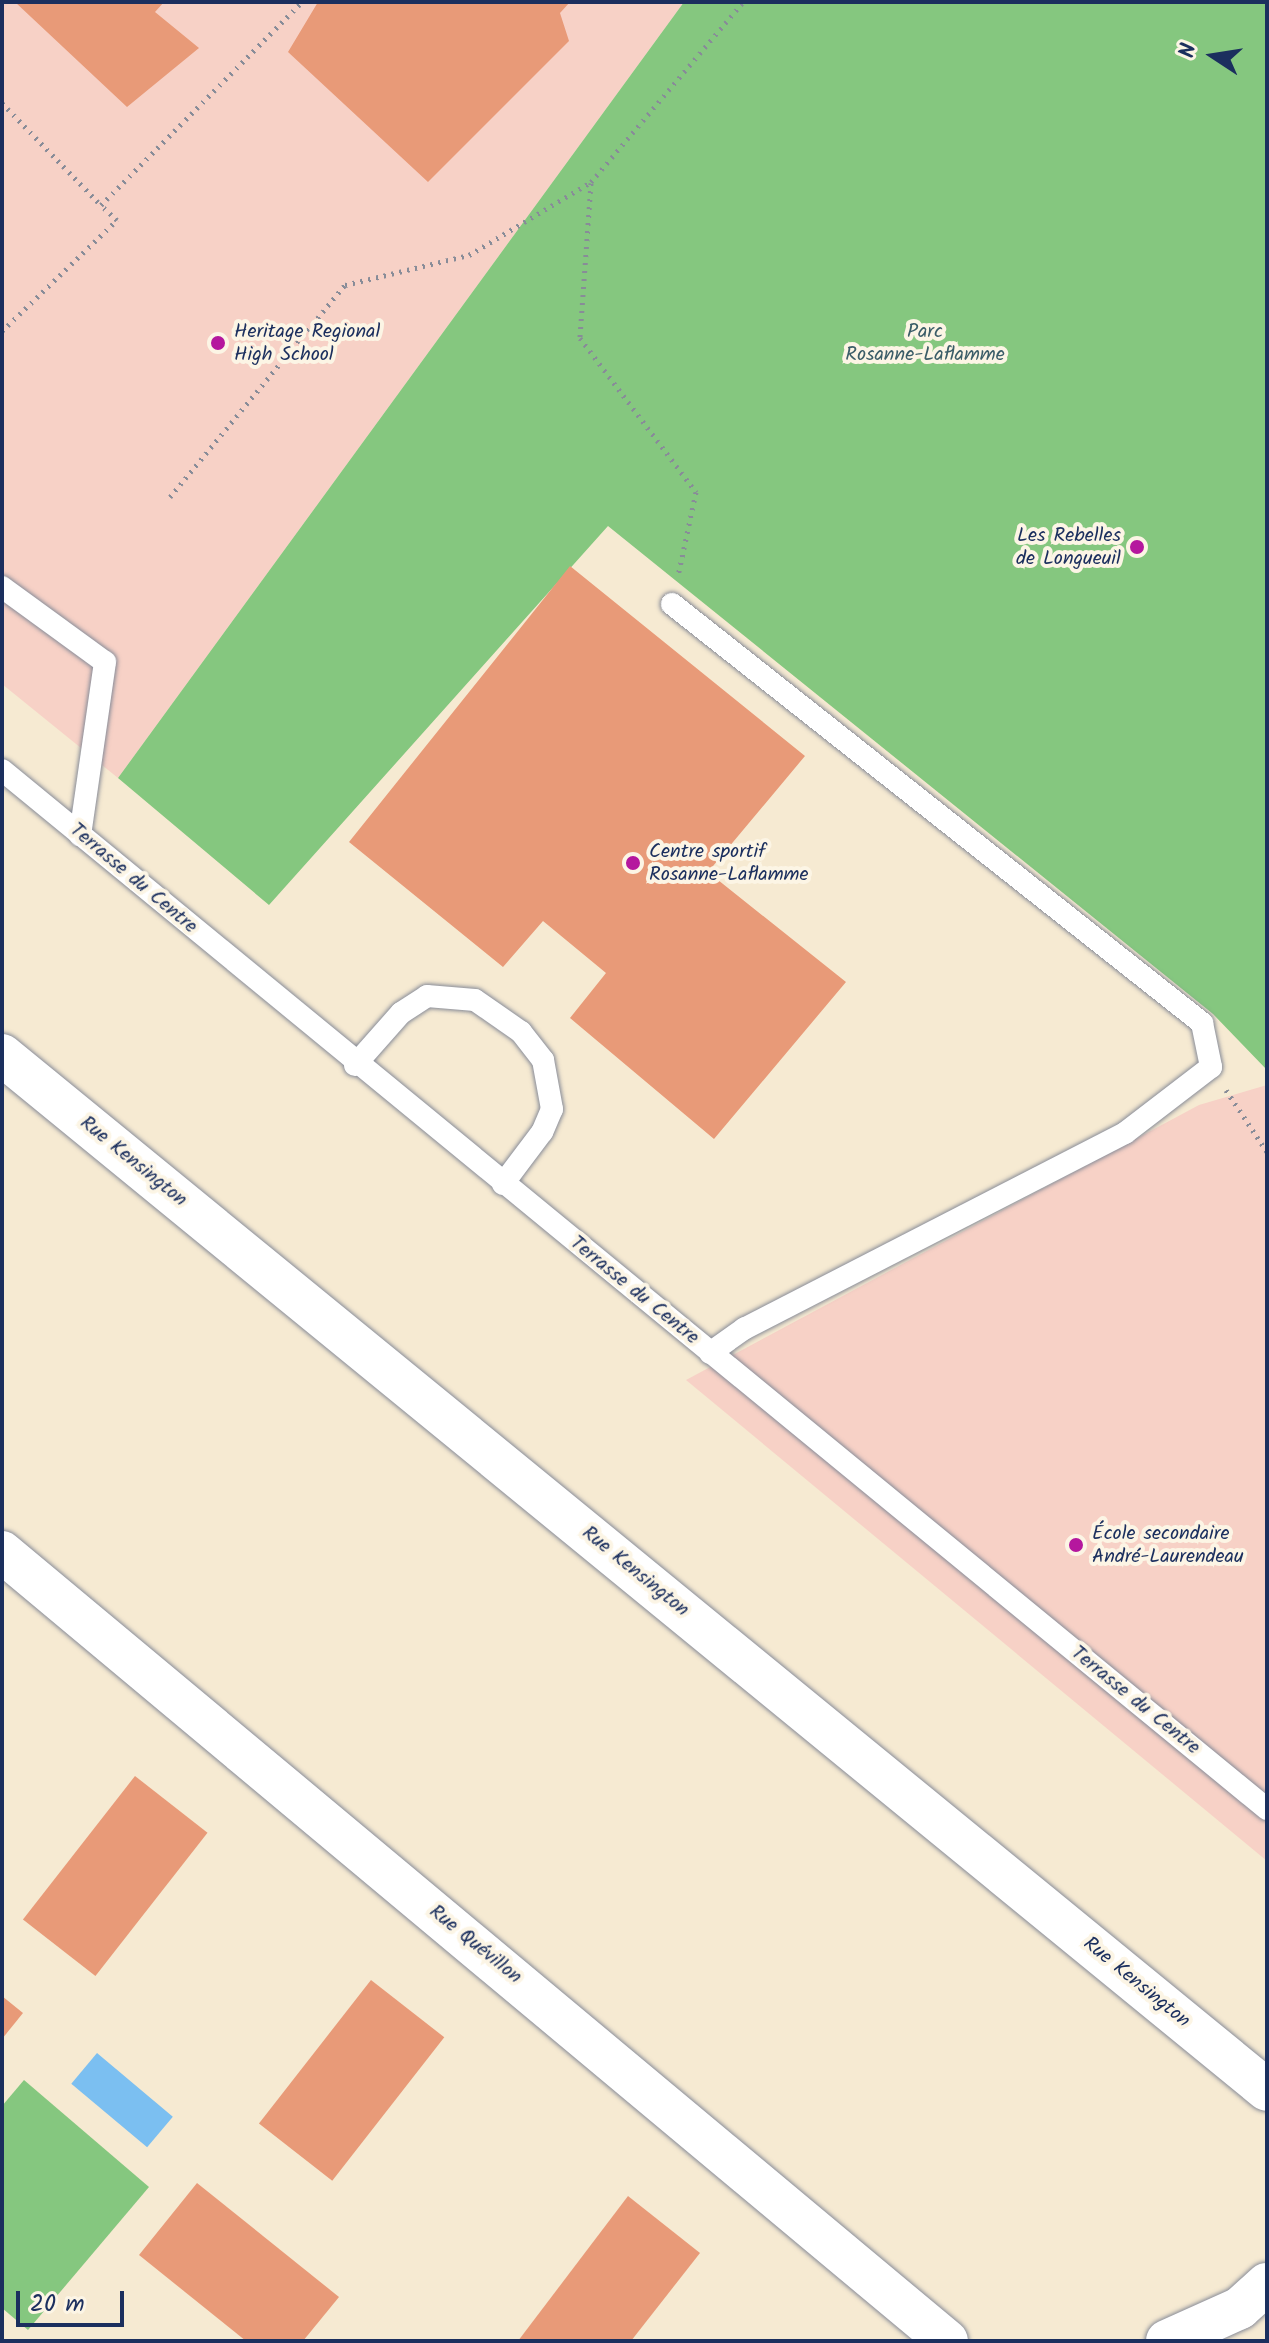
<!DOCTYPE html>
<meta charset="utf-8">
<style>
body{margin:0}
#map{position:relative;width:1269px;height:2343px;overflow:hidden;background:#f6ead2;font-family:Kalam,sans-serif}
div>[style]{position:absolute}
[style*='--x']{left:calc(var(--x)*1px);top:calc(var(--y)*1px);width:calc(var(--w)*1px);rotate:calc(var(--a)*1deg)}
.built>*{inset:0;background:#f7d1c6}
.green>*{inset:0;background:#85c77f}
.water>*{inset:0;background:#7bbff1;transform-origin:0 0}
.building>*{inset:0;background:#e89a78;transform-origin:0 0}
.path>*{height:5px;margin-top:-2.5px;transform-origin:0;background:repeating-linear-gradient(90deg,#888c98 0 2px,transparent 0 8px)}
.roads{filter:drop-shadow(0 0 2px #888c98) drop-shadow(0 0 2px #888c98)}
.lane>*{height:22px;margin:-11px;padding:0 11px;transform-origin:11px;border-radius:11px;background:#fff}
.street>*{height:42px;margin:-21px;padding:0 21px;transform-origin:21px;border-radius:21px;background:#fff}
.dots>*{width:22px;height:22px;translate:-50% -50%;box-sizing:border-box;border:4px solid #fcf5e5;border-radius:50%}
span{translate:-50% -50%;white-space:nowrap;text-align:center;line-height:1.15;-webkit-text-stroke:8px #fcf5e5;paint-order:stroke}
.poi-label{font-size:20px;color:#1b2f5e}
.left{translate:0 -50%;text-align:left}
.right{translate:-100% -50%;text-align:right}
.park-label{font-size:20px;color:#3b5d68}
.street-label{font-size:20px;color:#1b2f5e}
.frame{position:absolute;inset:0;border:4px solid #1b2f5e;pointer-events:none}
.north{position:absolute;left:1173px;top:16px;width:80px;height:80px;-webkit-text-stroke:6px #fcf5e5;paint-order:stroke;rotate:282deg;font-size:22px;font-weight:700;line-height:32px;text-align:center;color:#1b2f5e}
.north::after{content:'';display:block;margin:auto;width:28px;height:36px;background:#1b2f5e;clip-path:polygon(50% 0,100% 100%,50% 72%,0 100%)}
.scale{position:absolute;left:16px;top:2291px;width:108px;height:36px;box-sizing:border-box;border:4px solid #1b2f5e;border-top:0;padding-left:10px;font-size:24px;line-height:28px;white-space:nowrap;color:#1b2f5e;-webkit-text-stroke:6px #fcf5e5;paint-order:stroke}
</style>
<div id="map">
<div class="built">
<i style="clip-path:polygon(2px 2px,684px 2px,118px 778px,2px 684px)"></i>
<i style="clip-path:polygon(1267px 1085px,1267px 1861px,686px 1380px,1199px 1105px)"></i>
</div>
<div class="green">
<i style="clip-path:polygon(684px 2px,1267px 2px,1267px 1070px,1213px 1014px,608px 526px,269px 905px,118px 778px)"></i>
<i style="clip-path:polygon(24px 2080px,149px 2187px,28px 2330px,2px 2308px,2px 2106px)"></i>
</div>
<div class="water">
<i style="left:97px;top:2053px;width:99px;height:40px;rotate:40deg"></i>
</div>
<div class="building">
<i style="clip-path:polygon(15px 2px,164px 2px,155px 12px,199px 48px,127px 107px)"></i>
<i style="clip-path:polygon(318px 2px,570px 2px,560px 13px,569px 41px,428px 182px,288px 52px)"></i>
<i style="clip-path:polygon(570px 566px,805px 756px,708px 872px,846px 982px,714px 1139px,570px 1018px,606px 973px,543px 921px,503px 967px,349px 842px)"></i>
<i style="left:135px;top:1776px;width:92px;height:182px;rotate:38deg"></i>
<i style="left:371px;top:1980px;width:93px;height:182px;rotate:38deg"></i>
<i style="clip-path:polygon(2px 1996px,23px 2013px,2px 2039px)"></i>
<i style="clip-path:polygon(197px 2183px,339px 2297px,303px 2341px,246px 2341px,139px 2255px)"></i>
<i style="clip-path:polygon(628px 2196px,700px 2253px,631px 2341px,518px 2341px)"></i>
</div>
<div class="path">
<i style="--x:2;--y:103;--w:142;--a:45.9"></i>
<i style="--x:591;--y:183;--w:155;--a:94.1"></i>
<i style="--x:580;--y:338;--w:193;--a:53"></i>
<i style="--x:696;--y:492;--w:86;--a:102.1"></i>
<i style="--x:2;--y:331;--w:160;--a:-44"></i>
<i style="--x:117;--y:220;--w:22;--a:-137"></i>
<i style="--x:101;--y:205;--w:286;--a:-45.3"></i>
<i style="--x:170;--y:497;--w:275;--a:-50.5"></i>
<i style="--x:345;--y:285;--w:128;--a:-13.6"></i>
<i style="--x:469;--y:255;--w:142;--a:-30.9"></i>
<i style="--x:591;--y:182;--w:236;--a:-49.8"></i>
<i style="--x:1226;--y:1090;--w:74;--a:56.5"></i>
</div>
<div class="roads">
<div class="lane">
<i style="--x:2;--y:587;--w:127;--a:36.1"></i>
<i style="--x:105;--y:662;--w:175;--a:98.2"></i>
<i style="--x:672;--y:604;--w:676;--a:38.33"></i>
<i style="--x:1202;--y:1023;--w:45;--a:78.4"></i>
<i style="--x:1211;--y:1067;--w:108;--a:142.5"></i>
<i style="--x:1125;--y:1133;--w:427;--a:152.8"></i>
<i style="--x:745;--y:1328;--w:43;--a:144.5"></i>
<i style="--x:2;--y:770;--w:1637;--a:39.4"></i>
<i style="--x:355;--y:1065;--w:69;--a:-48.5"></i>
<i style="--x:401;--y:1013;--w:31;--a:-33"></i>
<i style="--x:427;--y:996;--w:48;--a:4.8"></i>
<i style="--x:475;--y:1000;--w:56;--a:34.8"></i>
<i style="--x:521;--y:1032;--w:36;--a:52"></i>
<i style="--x:543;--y:1060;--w:50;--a:79.6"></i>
<i style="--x:552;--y:1109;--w:25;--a:113"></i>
<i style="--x:542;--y:1132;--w:65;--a:126.9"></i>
</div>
<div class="street">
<i style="--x:2;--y:1055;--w:1634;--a:39.29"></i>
<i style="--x:2;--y:1552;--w:1231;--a:39.86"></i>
<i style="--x:1167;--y:2341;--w:80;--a:-24.3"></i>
<i style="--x:1240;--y:2308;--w:36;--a:-42"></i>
</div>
</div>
<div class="dots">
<i style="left:218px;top:343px;background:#b5179e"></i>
<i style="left:1137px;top:547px;background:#b5179e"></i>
<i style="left:633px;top:863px;background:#b5179e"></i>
<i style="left:1076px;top:1545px;background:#b5179e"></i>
</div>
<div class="poi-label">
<span class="left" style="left:234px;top:344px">Heritage Regional<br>High School</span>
<span class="right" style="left:1121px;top:548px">Les Rebelles<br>de Longueuil</span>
<span class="left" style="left:649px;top:864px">Centre sportif<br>Rosanne-Laflamme</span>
<span class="left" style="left:1092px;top:1546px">École secondaire<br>André-Laurendeau</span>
</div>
<div class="park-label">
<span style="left:925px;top:344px">Parc<br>Rosanne-Laflamme</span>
</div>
<div class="street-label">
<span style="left:133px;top:879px;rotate:40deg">Terrasse du Centre</span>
<span style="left:133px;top:1162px;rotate:39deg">Rue Kensington</span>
<span style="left:634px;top:1291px;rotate:39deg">Terrasse du Centre</span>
<span style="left:635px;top:1572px;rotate:39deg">Rue Kensington</span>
<span style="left:1135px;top:1701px;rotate:39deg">Terrasse du Centre</span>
<span style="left:475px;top:1945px;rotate:39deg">Rue Quévillon</span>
<span style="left:1136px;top:1983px;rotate:39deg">Rue Kensington</span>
</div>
<div class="frame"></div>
<div class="north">N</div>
<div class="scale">20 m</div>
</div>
